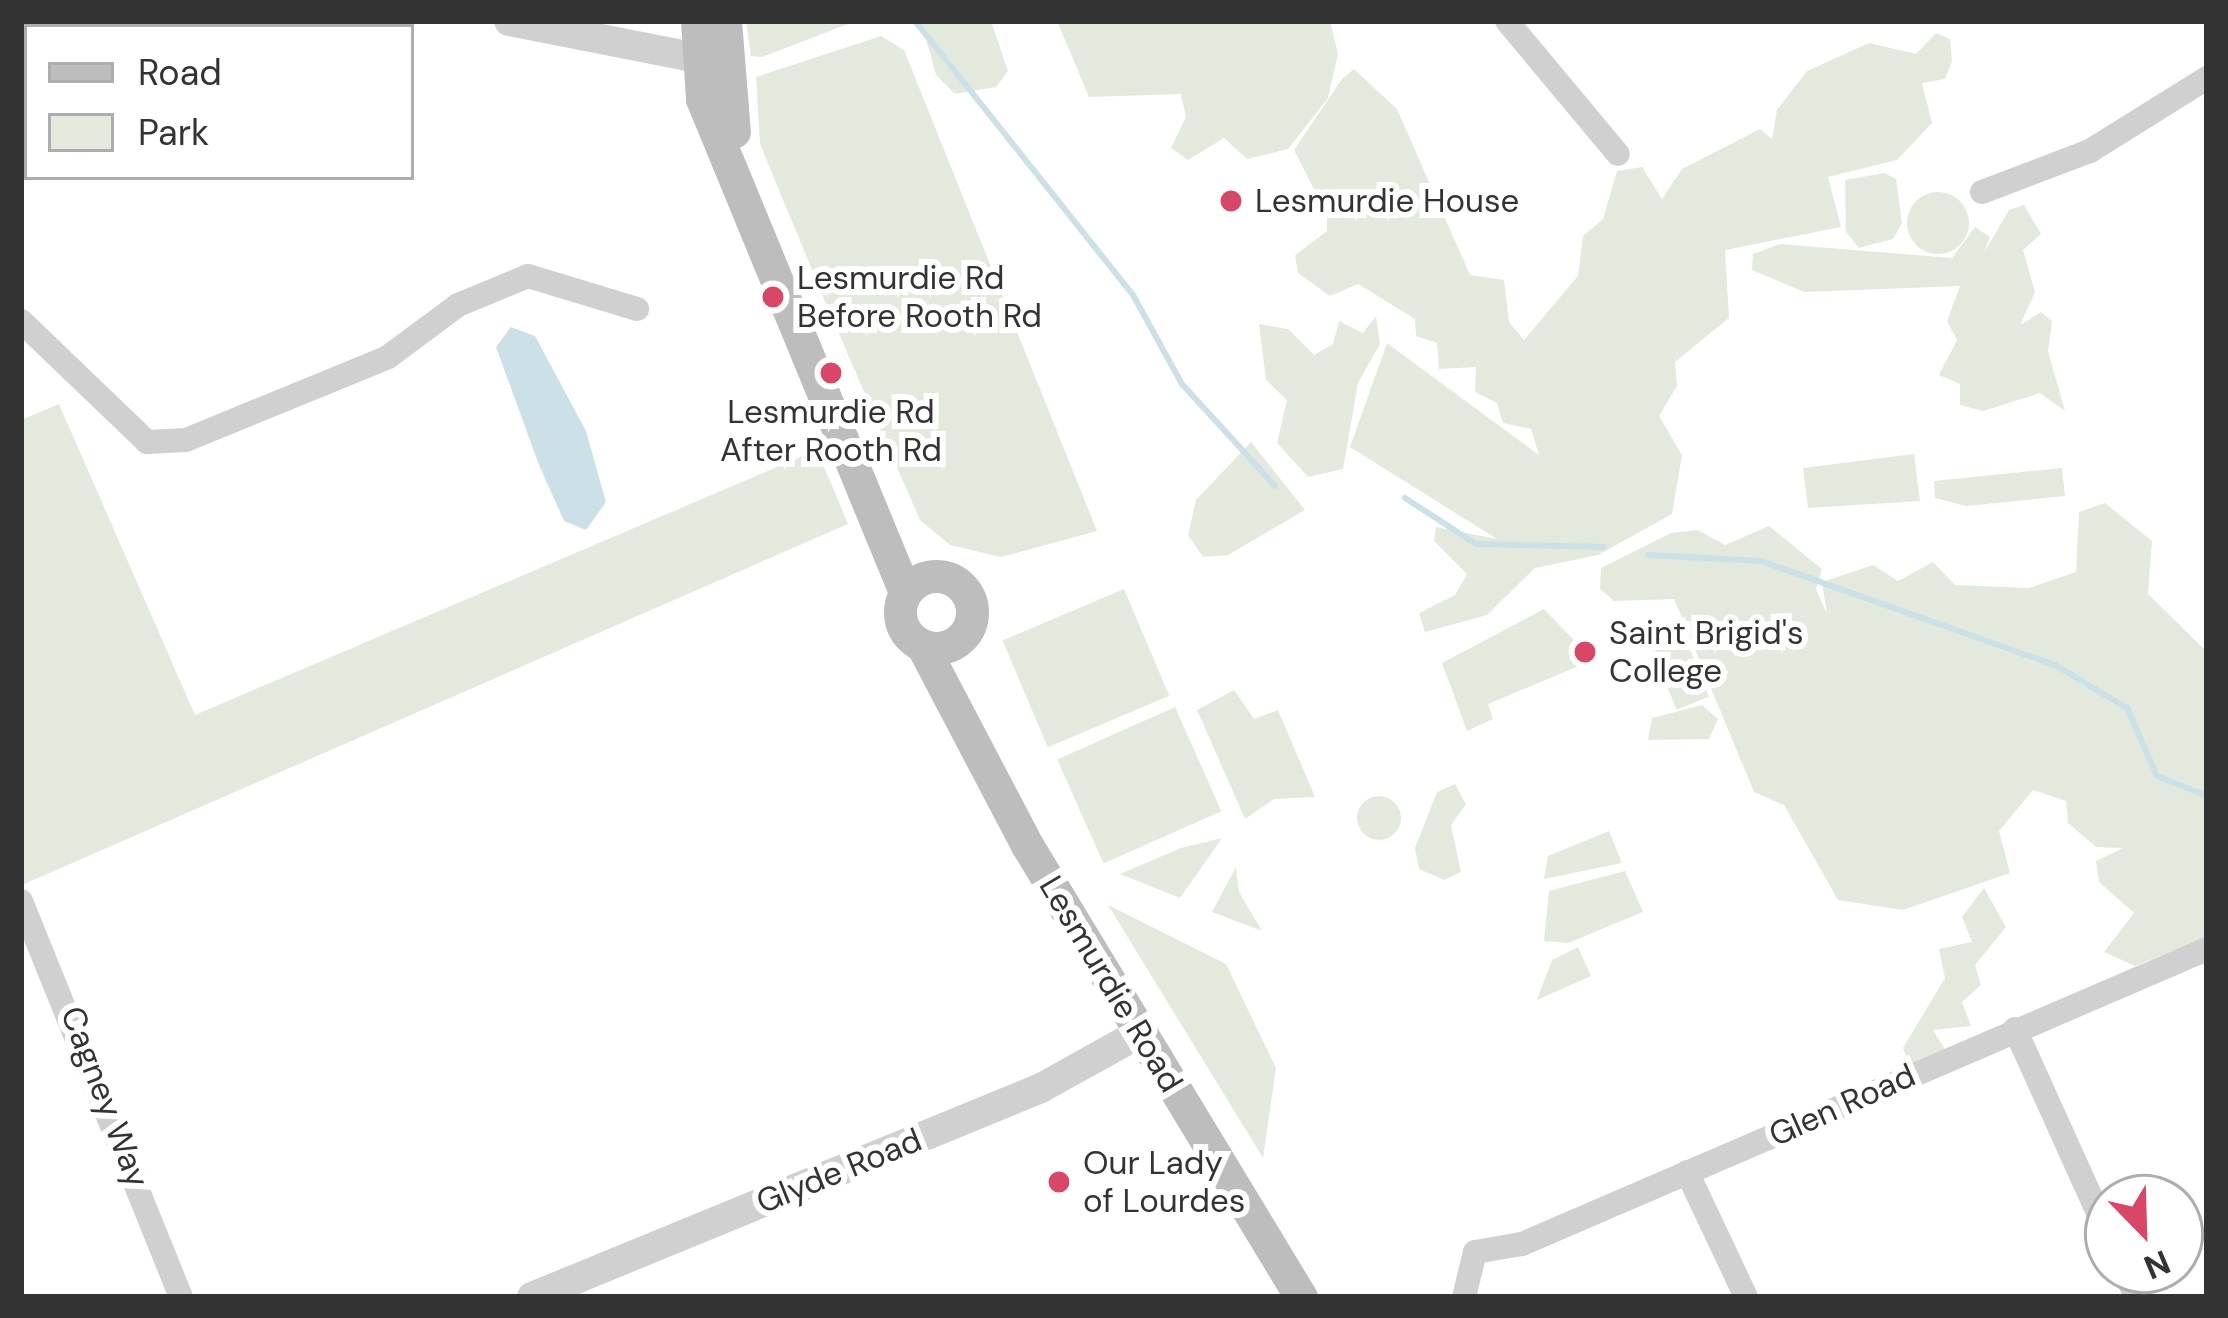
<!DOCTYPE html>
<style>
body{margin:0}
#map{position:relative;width:2228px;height:1318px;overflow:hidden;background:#fff;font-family:"DM Sans",sans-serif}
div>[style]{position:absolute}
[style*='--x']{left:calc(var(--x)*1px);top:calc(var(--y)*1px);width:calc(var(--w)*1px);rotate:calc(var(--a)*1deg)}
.green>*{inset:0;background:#e4e9dd;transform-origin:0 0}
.round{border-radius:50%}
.water>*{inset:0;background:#cbe1e7}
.stream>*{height:6px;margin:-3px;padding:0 3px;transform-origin:3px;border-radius:3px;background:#cbe1e7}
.minor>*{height:24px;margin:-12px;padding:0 12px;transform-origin:12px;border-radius:12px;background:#d0d0d0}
.tertiary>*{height:30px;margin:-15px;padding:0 15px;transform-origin:15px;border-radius:15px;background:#d0d0d0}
.secondary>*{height:33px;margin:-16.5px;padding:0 16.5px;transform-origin:16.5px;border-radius:16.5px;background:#bdbdbd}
.secondary>.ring{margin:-16.5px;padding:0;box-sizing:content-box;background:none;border:33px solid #bdbdbd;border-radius:50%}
.dots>*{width:33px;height:33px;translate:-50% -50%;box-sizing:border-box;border:6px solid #fff;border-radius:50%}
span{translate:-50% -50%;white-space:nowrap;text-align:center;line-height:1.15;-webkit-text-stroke:12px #fff;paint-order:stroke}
.poi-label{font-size:33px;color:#333}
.left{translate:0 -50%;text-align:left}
.street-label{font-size:33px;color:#333}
.frame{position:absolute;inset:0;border:24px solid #333;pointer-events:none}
.legend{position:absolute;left:24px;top:24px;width:390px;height:156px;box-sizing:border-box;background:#fff;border:3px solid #adadad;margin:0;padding:15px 21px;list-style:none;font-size:36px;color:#333}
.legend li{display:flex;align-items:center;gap:24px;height:60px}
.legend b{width:60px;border:3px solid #adadad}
.north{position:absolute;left:2084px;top:1174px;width:120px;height:120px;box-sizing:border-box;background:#fff;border:3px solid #adadad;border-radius:50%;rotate:157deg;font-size:33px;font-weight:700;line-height:48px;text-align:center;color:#333}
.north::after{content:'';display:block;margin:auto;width:42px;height:54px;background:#d84767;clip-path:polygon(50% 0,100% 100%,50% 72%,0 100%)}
</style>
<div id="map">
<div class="green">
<i style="clip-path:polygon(746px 21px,856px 21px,762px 57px,751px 56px)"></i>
<i style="clip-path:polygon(921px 21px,991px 21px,1008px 71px,996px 87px,955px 94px,936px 75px)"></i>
<i style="clip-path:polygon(1057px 21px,1330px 21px,1338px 54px,1328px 98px,1288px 149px,1247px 159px,1224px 138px,1188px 160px,1171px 148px,1186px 117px,1181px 94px,1089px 97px)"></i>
<i style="clip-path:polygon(1936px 33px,1950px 39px,1952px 61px,1945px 79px,1922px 83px,1932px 123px,1897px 160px,1828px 177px,1841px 227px,1725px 250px,1729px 318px,1675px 362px,1677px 386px,1659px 416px,1682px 455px,1672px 514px,1598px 555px,1535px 568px,1487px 615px,1425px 632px,1419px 613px,1455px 595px,1467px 574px,1434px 541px,1436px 527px,1497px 539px,1350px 447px,1387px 343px,1539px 455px,1531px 429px,1503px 423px,1497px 403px,1475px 392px,1476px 367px,1439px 369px,1437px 343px,1416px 336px,1415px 319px,1358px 284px,1330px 296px,1298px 273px,1295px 255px,1327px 231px,1327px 215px,1294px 150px,1342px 79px,1354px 69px,1397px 109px,1470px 275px,1504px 280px,1509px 322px,1524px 340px,1578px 276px,1583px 236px,1603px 219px,1617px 171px,1642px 167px,1662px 199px,1682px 169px,1760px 129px,1772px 139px,1777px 110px,1807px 71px,1869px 43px,1916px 54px)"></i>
<i style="clip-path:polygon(881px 36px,904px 50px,1097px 531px,1001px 557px,950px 545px,920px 520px,829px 311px,760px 144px,756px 77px)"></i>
<i style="clip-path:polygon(1884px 173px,1896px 179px,1902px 223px,1893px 239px,1859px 248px,1846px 232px,1845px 180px)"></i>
<i class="round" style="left:1907px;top:192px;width:62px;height:62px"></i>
<i style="clip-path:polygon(2024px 205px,2041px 234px,2023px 250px,2035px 292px,2020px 325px,2041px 312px,2052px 321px,2048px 351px,2065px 411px,2040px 393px,1983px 411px,1960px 405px,1960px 384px,1939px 375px,1957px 340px,1947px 321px,1960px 286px,1804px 292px,1752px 270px,1753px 254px,1780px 244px,1952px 258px,1975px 227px,1990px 237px,1984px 253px,2009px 210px)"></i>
<i style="clip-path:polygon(1376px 316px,1380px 344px,1358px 383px,1343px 469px,1308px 477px,1277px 443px,1287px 400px,1266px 380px,1259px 324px,1288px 329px,1314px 355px,1333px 344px,1339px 321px,1363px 333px)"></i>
<i style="clip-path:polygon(59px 404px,195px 715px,817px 450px,848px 524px,22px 885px,21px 420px)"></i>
<i style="clip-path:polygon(1251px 442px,1305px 510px,1228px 555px,1203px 557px,1188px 535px,1196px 500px)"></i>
<i style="clip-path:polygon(1914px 454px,1920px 501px,1808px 508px,1803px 468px)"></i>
<i style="clip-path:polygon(2062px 468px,2065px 496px,1966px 506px,1935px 498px,1934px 481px)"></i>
<i style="clip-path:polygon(2105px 503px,2152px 541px,2148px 594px,2207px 652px,2207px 937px,2135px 966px,2104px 952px,2134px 913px,2099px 882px,2096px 861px,2123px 848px,2096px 847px,2068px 823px,2066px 801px,2033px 790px,1999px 831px,2010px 873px,1903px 910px,1838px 900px,1784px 805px,1754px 792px,1674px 599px,1614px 601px,1600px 589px,1601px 568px,1671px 533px,1698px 530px,1725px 545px,1769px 526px,1822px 569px,1816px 589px,1827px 614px,1822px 582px,1873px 565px,1898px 581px,1933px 562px,1955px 585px,2029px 588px,2076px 572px,2079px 512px)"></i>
<i style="left:1124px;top:589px;width:116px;height:132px;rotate:67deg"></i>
<i style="clip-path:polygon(1544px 609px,1593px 660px,1488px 704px,1493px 719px,1467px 731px,1442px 663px)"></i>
<i style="left:1681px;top:627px;width:75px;height:35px;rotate:68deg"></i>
<i style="clip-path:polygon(1234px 690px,1254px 719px,1278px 710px,1315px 797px,1274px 799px,1245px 819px,1197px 710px)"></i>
<i style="clip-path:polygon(1702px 705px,1718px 719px,1709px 739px,1648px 740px,1652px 718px)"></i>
<i style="left:1175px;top:707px;width:114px;height:129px;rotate:66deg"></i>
<i style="clip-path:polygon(1455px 784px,1466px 804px,1451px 825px,1461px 872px,1444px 880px,1419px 869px,1415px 848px,1437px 792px)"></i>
<i class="round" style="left:1357px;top:796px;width:44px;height:44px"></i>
<i style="clip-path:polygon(1609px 831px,1622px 863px,1544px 879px,1548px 856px)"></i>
<i style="clip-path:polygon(1222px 838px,1180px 898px,1120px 874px,1181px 848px)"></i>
<i style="clip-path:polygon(1236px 867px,1239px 892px,1262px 931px,1212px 912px)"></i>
<i style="clip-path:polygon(1625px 871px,1643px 912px,1568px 943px,1544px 941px,1549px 891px)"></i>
<i style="clip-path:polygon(1984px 888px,2006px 927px,1975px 965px,1981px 985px,1962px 1002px,1971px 1026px,1933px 1030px,1948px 1054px,1912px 1071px,1903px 1048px,1945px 978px,1939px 949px,1972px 942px,1962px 917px)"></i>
<i style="clip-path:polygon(1108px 905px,1226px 964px,1276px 1068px,1263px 1158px)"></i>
<i style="clip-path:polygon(1578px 947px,1591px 976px,1537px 1000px,1552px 960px)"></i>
</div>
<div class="water">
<i style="clip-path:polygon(511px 327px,535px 336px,586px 431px,606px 502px,586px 530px,564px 521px,539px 465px,496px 347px)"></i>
</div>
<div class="stream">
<i style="--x:915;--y:21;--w:350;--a:51.5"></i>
<i style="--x:1133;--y:295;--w:102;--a:61.2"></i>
<i style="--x:1182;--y:384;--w:138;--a:47.6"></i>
<i style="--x:1405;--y:498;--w:85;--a:32.9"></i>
<i style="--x:1476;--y:544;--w:128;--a:1.3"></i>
<i style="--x:1648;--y:555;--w:113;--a:3"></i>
<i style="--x:1761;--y:561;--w:312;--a:19.5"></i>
<i style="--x:2055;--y:665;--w:84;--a:30.8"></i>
<i style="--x:2127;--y:708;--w:74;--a:66.2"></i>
<i style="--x:2157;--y:776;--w:54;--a:21.8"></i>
</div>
<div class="minor">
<i style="--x:1507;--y:21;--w:173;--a:50.2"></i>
<i style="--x:1982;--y:192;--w:116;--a:-20.8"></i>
<i style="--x:2090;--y:151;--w:138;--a:-32"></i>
<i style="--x:21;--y:321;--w:175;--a:43.8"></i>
<i style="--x:147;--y:442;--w:39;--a:-3"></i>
<i style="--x:186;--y:440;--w:218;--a:-22.3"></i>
<i style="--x:388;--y:357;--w:87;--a:-36.6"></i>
<i style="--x:458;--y:305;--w:76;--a:-22.5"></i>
<i style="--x:528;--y:276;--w:114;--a:16.8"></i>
<i style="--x:21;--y:901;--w:427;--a:68"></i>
<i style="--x:2015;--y:1029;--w:226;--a:65.7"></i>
<i style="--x:1687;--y:1172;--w:138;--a:64.7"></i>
<i style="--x:2124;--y:1270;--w:30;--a:66"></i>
<i style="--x:1464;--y:1297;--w:46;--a:-76.3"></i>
<i style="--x:1475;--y:1252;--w:48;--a:-9.7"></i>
<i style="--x:1522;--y:1244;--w:746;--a:-23.3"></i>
</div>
<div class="tertiary">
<i style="--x:509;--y:21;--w:187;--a:11.1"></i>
<i style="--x:693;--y:57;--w:30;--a:-15"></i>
<i style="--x:532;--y:1297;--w:550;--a:-22.32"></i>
<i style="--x:1041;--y:1088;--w:113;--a:-29.1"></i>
</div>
<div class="secondary">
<i style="--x:697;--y:21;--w:78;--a:86.3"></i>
<i style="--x:702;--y:99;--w:533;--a:67.62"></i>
<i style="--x:725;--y:21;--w:111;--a:85.4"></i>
<i class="ring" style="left:900px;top:576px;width:39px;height:39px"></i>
<i style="--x:922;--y:645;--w:226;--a:62.3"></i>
<i style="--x:1027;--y:845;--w:529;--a:58.78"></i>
</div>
<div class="dots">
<i style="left:1231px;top:201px;background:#d84767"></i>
<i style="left:773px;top:297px;background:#d84767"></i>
<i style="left:831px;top:373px;background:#d84767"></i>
<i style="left:1585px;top:652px;background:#d84767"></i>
<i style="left:1059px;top:1182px;background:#d84767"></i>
</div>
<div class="poi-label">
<span class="left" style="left:1255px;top:201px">Lesmurdie House</span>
<span class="left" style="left:797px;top:297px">Lesmurdie Rd<br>Before Rooth Rd</span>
<span style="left:831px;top:431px">Lesmurdie Rd<br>After Rooth Rd</span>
<span class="left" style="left:1609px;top:652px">Saint Brigid's<br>College</span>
<span class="left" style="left:1083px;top:1182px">Our Lady<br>of Lourdes</span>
</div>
<div class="street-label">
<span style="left:1111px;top:984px;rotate:59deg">Lesmurdie Road</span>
<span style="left:105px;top:1097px;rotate:69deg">Cagney Way</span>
<span style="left:1842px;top:1105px;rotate:-24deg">Glen Road</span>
<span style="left:839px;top:1171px;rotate:-22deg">Glyde Road</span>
</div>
<div class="frame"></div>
<ul class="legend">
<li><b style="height:15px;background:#bdbdbd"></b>Road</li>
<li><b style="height:33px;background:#e4e9dd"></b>Park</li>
</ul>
<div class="north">N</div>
</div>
